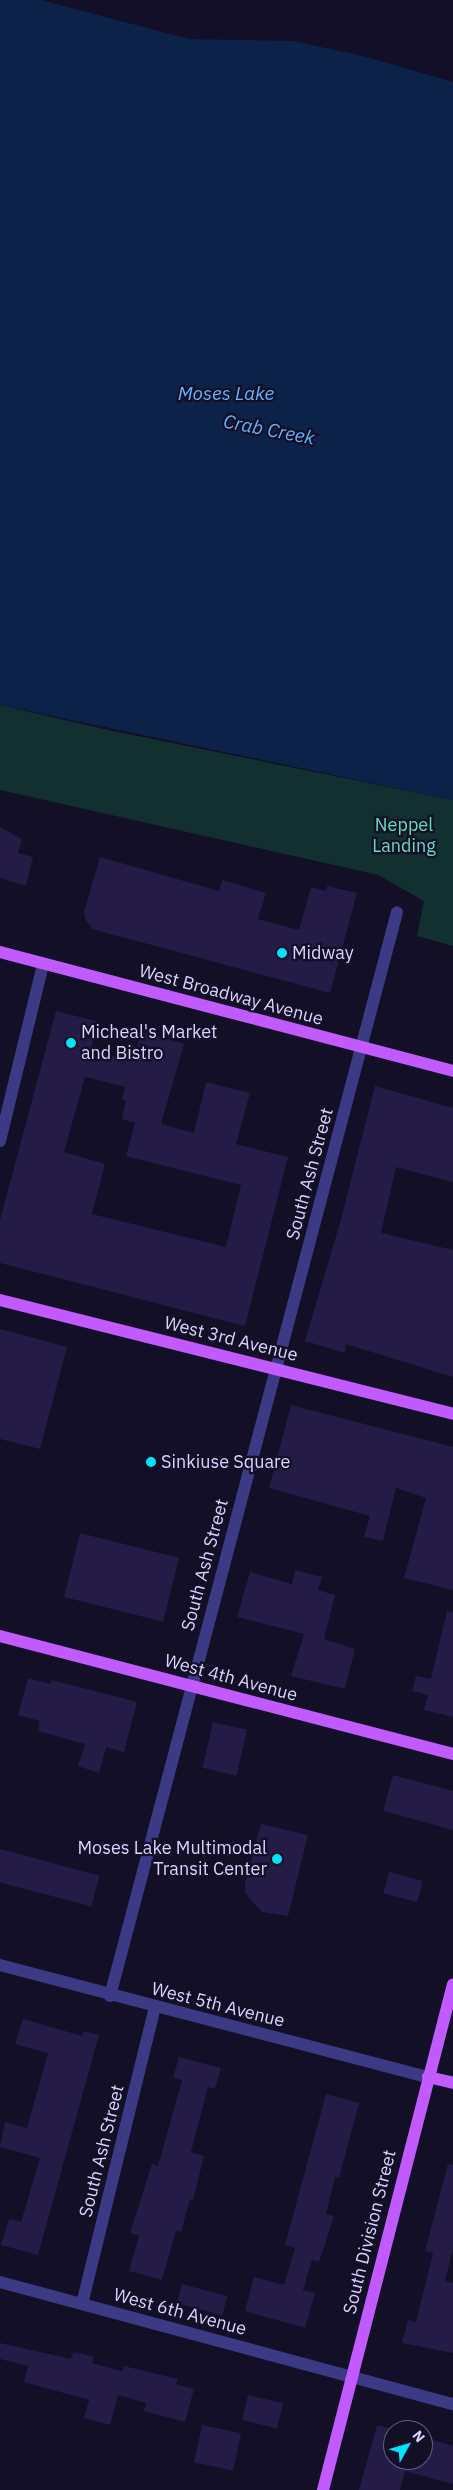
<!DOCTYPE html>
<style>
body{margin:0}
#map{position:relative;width:453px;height:2490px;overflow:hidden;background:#130f26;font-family:"IBM Plex Sans",sans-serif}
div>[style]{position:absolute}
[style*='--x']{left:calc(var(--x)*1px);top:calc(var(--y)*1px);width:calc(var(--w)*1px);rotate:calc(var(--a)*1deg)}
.green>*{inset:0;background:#12302f}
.water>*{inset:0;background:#0c2248}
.building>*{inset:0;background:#241b47;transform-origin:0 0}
.minor>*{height:12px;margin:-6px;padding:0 6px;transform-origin:6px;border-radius:6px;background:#3d3a85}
.major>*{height:12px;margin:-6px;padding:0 6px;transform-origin:6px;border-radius:6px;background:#c25bff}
.dots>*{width:14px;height:14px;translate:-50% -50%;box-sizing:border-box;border:2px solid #130f26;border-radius:50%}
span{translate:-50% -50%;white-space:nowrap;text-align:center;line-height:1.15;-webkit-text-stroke:4.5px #130f26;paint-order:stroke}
.park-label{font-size:18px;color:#5fe0c0}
.poi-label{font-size:18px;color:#d9d4ff}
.left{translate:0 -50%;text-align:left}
.right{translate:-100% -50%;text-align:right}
.street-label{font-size:18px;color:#d9d4ff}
.water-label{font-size:19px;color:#62b6ff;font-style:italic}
.north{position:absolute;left:383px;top:2420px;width:50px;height:50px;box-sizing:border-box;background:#130f26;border:1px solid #625e7d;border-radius:50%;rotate:51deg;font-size:14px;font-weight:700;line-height:20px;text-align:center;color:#d9d4ff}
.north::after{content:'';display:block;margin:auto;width:18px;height:22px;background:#00e5ff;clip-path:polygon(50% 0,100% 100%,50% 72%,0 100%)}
</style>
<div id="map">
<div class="green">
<i style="clip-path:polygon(0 705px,108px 730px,453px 800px,453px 946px,417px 936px,424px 901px,378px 875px,0 790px)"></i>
</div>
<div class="water">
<i style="clip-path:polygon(0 0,41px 0,189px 39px,293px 41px,363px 56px,453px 82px,453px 800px,0 705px)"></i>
</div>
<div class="building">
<i style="clip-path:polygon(0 827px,22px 839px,18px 853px,33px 857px,26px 886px,0 878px)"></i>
<i style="clip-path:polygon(100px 857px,219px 891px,222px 880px,266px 893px,258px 919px,299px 930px,311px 887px,326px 891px,327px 886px,357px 893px,330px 993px,92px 929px,85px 919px,84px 912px)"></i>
<i style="clip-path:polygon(evenodd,56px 1011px,96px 1021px,91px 1050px,133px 1061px,141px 1032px,184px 1044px,161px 1124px,194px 1133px,206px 1082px,250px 1093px,236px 1144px,288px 1157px,245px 1326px,0 1263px,0 1220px,56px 1011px,85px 1077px,125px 1087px,122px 1100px,126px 1101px,122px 1119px,135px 1123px,126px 1156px,241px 1185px,226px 1247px,92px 1214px,105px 1164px,64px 1152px,85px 1077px)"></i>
<i style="clip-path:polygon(375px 1086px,453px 1108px,453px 1182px,396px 1167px,381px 1233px,453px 1250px,453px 1377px,346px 1344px,345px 1353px,305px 1341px,340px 1223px)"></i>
<i style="clip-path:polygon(0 1329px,67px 1347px,40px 1449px,0 1439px)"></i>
<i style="clip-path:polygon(291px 1405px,453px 1447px,453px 1590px,404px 1578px,426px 1498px,396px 1488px,383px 1541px,364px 1537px,370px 1516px,269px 1488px)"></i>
<i style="left:80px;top:1533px;width:102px;height:66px;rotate:14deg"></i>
<i style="clip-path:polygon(295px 1570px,322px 1577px,318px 1590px,335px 1595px,324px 1639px,355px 1649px,345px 1689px,291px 1676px,304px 1634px,237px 1617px,250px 1572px,292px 1584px)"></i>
<i style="clip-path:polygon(447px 1611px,453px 1612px,453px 1717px,424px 1710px,428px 1695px,412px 1691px,416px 1676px,431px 1679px)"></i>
<i style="clip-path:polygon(28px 1678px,50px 1684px,51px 1680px,137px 1702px,124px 1752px,106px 1747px,99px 1773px,78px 1766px,85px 1744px,38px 1731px,40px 1721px,18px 1715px)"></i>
<i style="left:213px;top:1722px;width:35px;height:47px;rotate:13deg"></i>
<i style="clip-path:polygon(393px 1775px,453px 1791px,453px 1830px,383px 1811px)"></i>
<i style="clip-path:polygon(261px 1824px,308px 1835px,288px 1916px,262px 1912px,245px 1893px,245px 1883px)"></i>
<i style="left:0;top:1849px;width:103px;height:32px;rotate:15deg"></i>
<i style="left:389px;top:1872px;width:35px;height:22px;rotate:15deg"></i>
<i style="clip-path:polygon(23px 2019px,82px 2036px,84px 2031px,99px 2035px,38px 2255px,1px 2245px,9px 2219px,21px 2222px,40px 2158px,0 2147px,5px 2122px,27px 2128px,48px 2053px,15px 2044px)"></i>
<i style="clip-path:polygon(179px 2057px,221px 2068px,215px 2089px,208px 2087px,191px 2152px,204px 2156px,193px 2200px,190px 2199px,181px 2232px,176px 2231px,162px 2280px,129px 2271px,139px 2236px,130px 2233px,152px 2164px,158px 2166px,164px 2145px,182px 2080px,173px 2078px)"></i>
<i style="clip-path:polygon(326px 2094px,359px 2103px,339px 2178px,335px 2177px,326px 2214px,334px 2216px,319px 2262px,312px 2260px,303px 2290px,315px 2293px,305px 2328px,245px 2311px,254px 2277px,284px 2285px,295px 2248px,285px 2245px)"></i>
<i style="clip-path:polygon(448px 2164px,453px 2165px,453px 2249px,445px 2281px,453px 2283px,453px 2353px,402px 2343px,408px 2320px,416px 2322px,433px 2253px,425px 2251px)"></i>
<i style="left:182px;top:2284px;width:47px;height:20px;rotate:15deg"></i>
<i style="clip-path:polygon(0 2343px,71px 2359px,73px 2352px,94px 2357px,92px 2363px,122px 2371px,124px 2366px,178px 2379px,176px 2384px,194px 2389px,185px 2422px,144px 2411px,146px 2403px,118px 2395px,110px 2425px,84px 2418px,89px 2400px,24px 2382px,28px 2366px,0 2359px)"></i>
<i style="left:248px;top:2395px;width:36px;height:26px;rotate:13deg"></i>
<i style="left:202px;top:2425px;width:40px;height:38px;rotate:12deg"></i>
<i style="clip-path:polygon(377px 2425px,393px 2429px,393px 2460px,423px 2460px,423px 2437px,453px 2446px,453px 2484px,405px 2471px,400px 2490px,359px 2490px)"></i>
</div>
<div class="minor">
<i style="--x:0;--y:1141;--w:182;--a:-76.3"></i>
<i style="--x:0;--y:1965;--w:442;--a:14.7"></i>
<i style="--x:110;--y:1996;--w:1121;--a:-75.17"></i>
<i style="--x:0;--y:2282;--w:469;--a:15.1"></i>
<i style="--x:82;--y:2304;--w:306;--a:-76.2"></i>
</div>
<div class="major">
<i style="--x:0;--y:952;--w:468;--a:14.7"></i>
<i style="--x:0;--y:1300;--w:467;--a:14.1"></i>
<i style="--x:0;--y:1636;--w:468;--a:14.6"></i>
<i style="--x:428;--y:2077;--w:26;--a:13"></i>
<i style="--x:323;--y:2490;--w:522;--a:-75.59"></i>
</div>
<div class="dots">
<i style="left:282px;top:953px;background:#00e5ff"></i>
<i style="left:71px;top:1043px;background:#00e5ff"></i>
<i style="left:151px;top:1462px;background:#00e5ff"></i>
<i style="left:277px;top:1859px;background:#00e5ff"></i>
</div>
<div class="park-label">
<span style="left:404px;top:836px">Neppel<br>Landing</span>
</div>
<div class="poi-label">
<span class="left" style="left:292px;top:953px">Midway</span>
<span class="left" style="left:81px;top:1043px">Micheal's Market<br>and Bistro</span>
<span class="left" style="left:161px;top:1462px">Sinkiuse Square</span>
<span class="right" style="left:267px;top:1859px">Moses Lake Multimodal<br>Transit Center</span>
</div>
<div class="street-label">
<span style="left:231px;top:995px;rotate:15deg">West Broadway Avenue</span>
<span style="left:310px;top:1174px;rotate:-75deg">South Ash Street</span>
<span style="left:231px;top:1339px;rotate:14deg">West 3rd Avenue</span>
<span style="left:205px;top:1565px;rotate:-75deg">South Ash Street</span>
<span style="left:231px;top:1678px;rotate:15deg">West 4th Avenue</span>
<span style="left:218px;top:2005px;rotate:14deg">West 5th Avenue</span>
<span style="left:102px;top:2151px;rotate:-76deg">South Ash Street</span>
<span style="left:370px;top:2232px;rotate:-76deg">South Division Street</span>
<span style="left:180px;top:2312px;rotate:15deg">West 6th Avenue</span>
</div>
<div class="water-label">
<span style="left:226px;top:394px">Moses Lake</span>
<span style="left:269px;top:430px;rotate:11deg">Crab Creek</span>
</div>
<div class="north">N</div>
</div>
